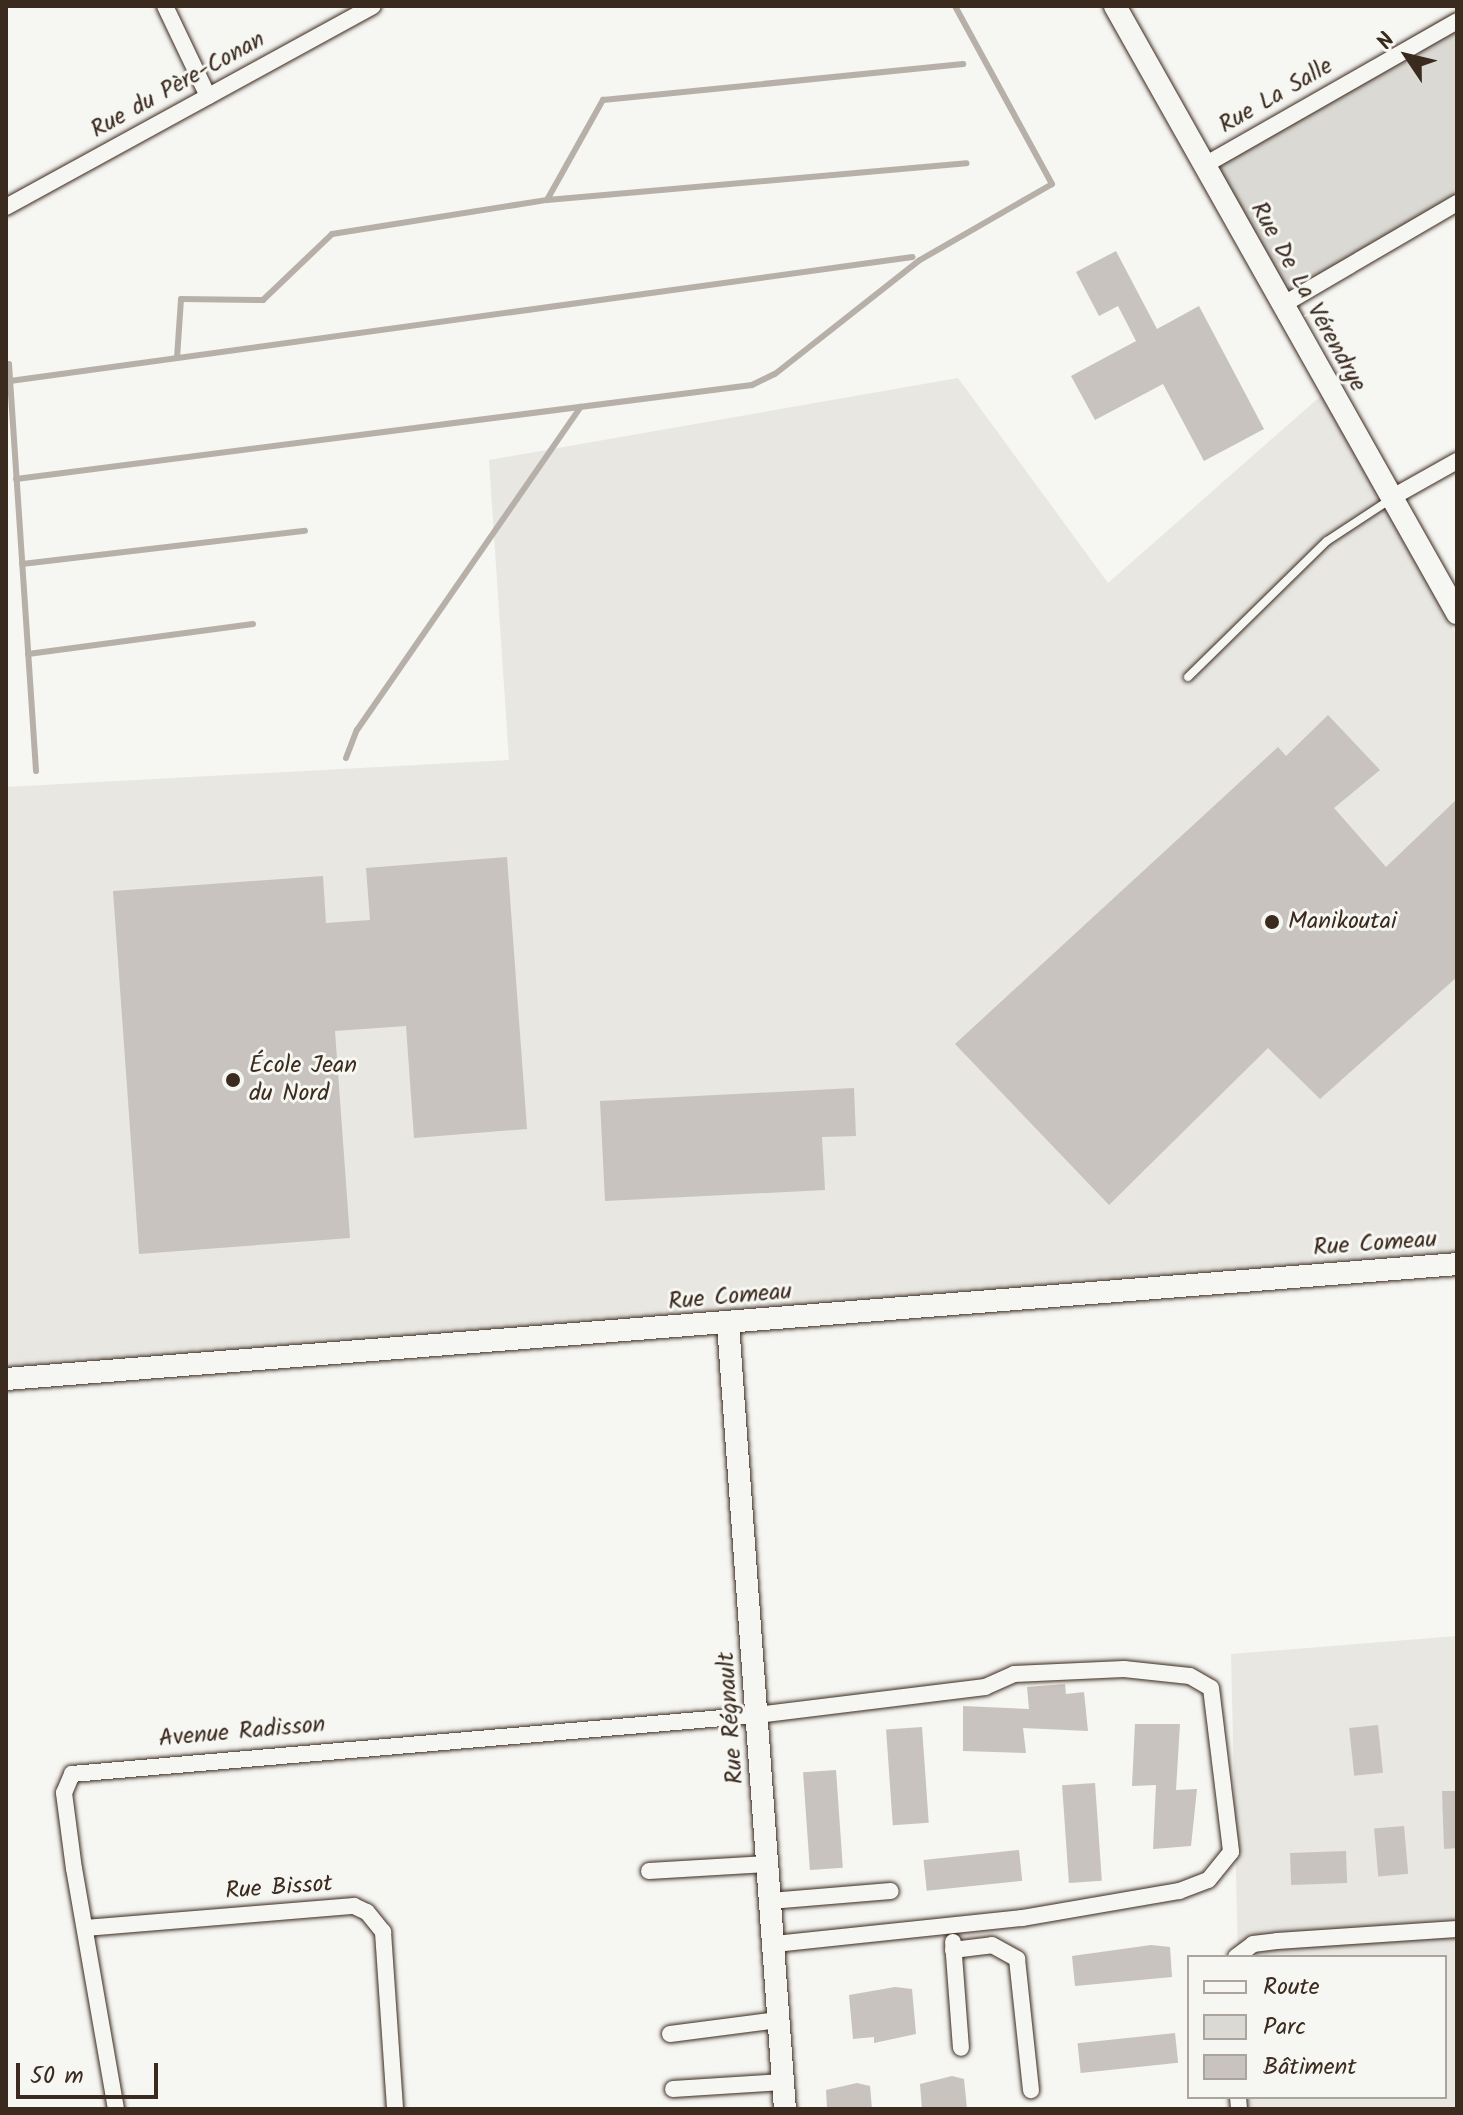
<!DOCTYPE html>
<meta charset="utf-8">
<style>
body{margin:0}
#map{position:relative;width:1463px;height:2115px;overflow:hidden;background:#f6f6f2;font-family:Kalam,sans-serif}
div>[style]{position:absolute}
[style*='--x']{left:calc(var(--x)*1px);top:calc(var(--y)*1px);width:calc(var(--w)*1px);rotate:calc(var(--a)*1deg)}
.built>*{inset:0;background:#e8e7e2}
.green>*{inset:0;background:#dad9d3}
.stream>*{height:6px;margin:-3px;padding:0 3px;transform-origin:3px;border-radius:3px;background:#b6b0a9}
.building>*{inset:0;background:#c8c3be;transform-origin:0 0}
.roads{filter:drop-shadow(0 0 2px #3b2a1e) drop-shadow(0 0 2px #3b2a1e)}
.lane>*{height:8px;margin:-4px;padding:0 4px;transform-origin:4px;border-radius:4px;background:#f6f6f2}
.street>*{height:16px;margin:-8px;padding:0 8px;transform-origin:8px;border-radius:8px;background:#f6f6f2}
.secondary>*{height:22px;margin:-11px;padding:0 11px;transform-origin:11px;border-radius:11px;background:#f6f6f2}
.dots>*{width:22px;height:22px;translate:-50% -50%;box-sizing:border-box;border:4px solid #f6f6f2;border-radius:50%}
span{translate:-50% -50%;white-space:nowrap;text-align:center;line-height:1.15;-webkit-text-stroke:6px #f6f6f2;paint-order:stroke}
.street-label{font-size:24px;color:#3b2a1e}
.poi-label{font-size:24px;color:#3b2a1e}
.left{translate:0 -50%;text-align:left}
.frame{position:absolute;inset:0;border:8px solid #3b2a1e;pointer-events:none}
.legend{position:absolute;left:1187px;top:1955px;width:260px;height:144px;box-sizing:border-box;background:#f6f6f2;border:2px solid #aba49d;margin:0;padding:10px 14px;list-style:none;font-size:24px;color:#3b2a1e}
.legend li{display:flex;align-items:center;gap:16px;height:40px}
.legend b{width:40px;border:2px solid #aba49d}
.north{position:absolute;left:1367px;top:16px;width:80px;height:80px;-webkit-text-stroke:6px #f6f6f2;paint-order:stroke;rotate:305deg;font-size:22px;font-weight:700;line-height:32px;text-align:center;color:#3b2a1e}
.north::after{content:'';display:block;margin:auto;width:28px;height:36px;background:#3b2a1e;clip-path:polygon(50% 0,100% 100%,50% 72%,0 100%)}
.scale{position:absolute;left:16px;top:2063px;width:142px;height:36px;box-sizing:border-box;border:4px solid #3b2a1e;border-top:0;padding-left:10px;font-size:24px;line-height:28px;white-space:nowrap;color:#3b2a1e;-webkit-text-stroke:6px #f6f6f2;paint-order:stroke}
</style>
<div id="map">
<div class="built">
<i style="clip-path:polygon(958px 378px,1108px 583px,1323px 394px,1457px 636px,1457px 1252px,6px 1371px,6px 787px,509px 760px,489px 460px)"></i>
<i style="clip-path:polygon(1457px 1636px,1457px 2109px,1242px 2109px,1241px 2097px,1445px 2097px,1445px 1957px,1238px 1957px,1231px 1654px)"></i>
</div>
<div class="green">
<i style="clip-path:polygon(1457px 10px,1457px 195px,1282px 298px,1201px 160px)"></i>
</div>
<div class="stream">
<i style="--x:547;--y:200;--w:115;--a:-60.8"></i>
<i style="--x:603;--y:100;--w:362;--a:-5.7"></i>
<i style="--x:177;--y:358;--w:59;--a:-86.1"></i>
<i style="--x:181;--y:299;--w:82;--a:0.7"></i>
<i style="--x:263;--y:300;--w:95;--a:-43.7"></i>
<i style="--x:332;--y:234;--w:218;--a:-9"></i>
<i style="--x:547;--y:200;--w:421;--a:-5"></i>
<i style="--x:9;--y:364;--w:408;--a:86.2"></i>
<i style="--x:10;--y:381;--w:911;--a:-7.82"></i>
<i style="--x:16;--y:479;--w:742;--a:-7.28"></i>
<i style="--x:752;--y:385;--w:25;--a:-26"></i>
<i style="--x:775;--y:374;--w:184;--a:-38.2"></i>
<i style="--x:920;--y:260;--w:152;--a:-29.9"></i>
<i style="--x:1052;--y:184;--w:203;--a:-118.6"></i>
<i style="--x:22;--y:564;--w:285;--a:-6.7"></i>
<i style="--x:28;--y:654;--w:227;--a:-7.6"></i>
<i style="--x:346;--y:758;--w:30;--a:-69"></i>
<i style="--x:357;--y:730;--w:393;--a:-55.3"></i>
</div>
<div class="building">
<i style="clip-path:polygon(1116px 251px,1157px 329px,1199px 306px,1264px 429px,1204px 461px,1163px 384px,1095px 420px,1071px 376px,1136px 341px,1118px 306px,1099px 316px,1076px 272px)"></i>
<i style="clip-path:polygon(1328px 715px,1380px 770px,1334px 808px,1386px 867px,1457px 799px,1457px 977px,1320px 1099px,1268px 1048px,1109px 1205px,955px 1044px,1278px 747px,1286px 756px)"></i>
<i style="clip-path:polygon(507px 857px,527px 1129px,414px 1138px,406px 1026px,335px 1031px,350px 1238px,139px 1254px,113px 891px,323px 876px,326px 923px,370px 920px,366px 868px)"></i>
<i style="clip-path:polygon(854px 1088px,856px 1136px,822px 1137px,825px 1190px,605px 1201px,600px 1101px)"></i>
<i style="clip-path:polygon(1065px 1684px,1066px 1694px,1084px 1692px,1088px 1731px,1023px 1728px,1026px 1753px,963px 1751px,963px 1706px,1029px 1709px,1027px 1687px)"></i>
<i style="clip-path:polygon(1135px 1724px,1180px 1724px,1176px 1790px,1197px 1789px,1191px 1846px,1153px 1849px,1156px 1785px,1132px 1786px)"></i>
<i style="left:1378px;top:1725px;width:48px;height:29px;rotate:84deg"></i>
<i style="left:922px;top:1727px;width:96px;height:36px;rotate:86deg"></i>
<i style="left:836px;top:1770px;width:98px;height:33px;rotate:86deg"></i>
<i style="left:1095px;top:1783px;width:98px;height:33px;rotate:86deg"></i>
<i style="clip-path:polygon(1442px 1791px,1457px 1791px,1457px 1848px,1444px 1849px)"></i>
<i style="left:1404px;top:1826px;width:48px;height:30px;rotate:85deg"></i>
<i style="left:1019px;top:1850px;width:31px;height:96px;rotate:84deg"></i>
<i style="left:1346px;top:1851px;width:32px;height:56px;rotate:88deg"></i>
<i style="clip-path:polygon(1151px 1945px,1170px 1947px,1172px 1977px,1075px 1986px,1072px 1956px)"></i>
<i style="clip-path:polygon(895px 1987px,912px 1989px,916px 2034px,874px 2043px,874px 2037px,853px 2039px,849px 1995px)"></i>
<i style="left:1175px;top:2033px;width:30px;height:98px;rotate:84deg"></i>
<i style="clip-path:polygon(952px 2076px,964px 2079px,967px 2109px,922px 2109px,920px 2084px)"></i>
<i style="clip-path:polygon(857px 2083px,870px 2086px,872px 2109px,827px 2109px,826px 2090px)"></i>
</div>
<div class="roads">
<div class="lane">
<i style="--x:1188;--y:677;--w:194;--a:-44.4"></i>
<i style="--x:1327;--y:541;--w:77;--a:-33.3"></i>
</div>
<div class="street">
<i style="--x:165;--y:6;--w:100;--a:64.5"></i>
<i style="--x:1203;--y:166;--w:292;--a:-29.7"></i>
<i style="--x:6;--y:207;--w:418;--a:-28.7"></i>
<i style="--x:1284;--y:304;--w:200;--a:-30.3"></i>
<i style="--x:1391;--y:498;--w:76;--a:-29.3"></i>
<i style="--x:649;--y:1871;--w:118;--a:-3.4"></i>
<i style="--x:770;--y:1901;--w:121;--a:-4.7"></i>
<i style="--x:85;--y:1928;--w:270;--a:-4.7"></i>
<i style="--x:354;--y:1906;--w:14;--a:25"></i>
<i style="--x:367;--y:1912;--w:26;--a:51"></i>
<i style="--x:383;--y:1932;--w:177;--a:86.1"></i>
<i style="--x:953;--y:1942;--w:106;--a:85.7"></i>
<i style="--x:953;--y:1950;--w:39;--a:-7"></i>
<i style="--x:992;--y:1945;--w:29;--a:29"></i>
<i style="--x:1017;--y:1959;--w:132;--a:83.9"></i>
<i style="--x:1236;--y:1957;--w:21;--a:-37"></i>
<i style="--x:1253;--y:1944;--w:24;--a:-7"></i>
<i style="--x:1277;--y:1941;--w:180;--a:-3.8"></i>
<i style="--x:670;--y:2034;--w:109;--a:-7.4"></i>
<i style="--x:673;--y:2089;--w:110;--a:-3.6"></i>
<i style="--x:1238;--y:2097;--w:12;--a:85"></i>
<i style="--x:116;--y:2109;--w:244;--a:-99.9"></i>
<i style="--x:74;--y:1869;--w:77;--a:-97.5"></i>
<i style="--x:64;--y:1793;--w:21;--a:-67"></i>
<i style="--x:72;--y:1774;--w:688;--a:-4.92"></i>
<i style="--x:757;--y:1715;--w:230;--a:-7"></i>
<i style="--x:985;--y:1687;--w:32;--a:-24"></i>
<i style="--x:1014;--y:1674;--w:110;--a:-2.6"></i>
<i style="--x:1124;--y:1669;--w:66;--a:6.1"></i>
<i style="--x:1190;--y:1676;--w:24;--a:30"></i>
<i style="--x:1211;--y:1688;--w:165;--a:83"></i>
<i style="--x:1231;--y:1852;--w:36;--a:129"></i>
<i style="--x:1208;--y:1880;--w:31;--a:159"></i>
<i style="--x:1179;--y:1891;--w:159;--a:170.2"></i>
<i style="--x:1022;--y:1918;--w:250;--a:174"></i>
</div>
<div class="secondary">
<i style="--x:1115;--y:6;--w:697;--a:60.6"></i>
<i style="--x:728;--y:1324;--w:787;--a:85.85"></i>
<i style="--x:6;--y:1379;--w:1456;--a:-4.53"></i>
</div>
</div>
<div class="dots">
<i style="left:1272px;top:922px;background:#3b2a1e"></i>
<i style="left:233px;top:1080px;background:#3b2a1e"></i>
</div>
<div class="street-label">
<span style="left:178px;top:85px;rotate:-29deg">Rue du Père-Conan</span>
<span style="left:1276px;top:96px;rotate:-30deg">Rue La Salle</span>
<span style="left:1308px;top:297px;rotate:61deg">Rue De La Vérendrye</span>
<span style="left:1375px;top:1244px;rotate:-4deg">Rue Comeau</span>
<span style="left:730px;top:1297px;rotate:-5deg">Rue Comeau</span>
<span style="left:731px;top:1718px;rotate:-94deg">Rue Régnault</span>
<span style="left:242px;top:1732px;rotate:-5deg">Avenue Radisson</span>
<span style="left:279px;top:1888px;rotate:-4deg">Rue Bissot</span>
</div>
<div class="poi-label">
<span class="left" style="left:1288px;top:922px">Manikoutai</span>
<span class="left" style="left:249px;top:1080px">École Jean<br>du Nord</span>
</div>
<div class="frame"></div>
<ul class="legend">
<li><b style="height:10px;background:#f6f6f2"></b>Route</li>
<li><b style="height:22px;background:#dad9d3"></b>Parc</li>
<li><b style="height:22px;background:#c8c3be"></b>Bâtiment</li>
</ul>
<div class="north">N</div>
<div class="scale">50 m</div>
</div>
